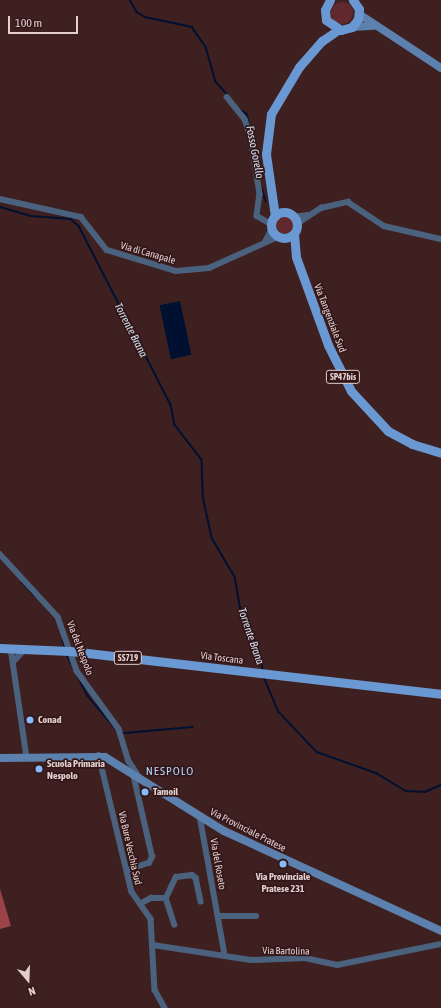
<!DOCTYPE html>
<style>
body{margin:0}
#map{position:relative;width:441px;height:1008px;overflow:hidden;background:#3e2021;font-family:"Asap Condensed",sans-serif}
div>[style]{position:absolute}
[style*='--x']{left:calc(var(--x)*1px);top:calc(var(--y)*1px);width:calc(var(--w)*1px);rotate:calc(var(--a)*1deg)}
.green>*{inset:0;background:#61292d}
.round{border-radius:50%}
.forest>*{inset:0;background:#9c4349}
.water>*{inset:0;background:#001030;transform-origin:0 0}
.stream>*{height:1.5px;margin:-0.75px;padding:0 0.75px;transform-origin:0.75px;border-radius:0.75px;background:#001030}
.street>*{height:5.5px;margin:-2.75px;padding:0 2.75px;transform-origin:2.75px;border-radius:2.75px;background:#4b627f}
.secondary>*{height:8px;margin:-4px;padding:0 4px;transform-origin:4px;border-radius:4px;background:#5d81ae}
.primary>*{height:9px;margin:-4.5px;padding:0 4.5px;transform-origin:4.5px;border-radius:4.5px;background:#6a98d3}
.primary>.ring{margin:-4.5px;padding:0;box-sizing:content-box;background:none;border:9px solid #6a98d3;border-radius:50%}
.dots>*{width:11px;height:11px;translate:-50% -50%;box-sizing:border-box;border:2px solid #331718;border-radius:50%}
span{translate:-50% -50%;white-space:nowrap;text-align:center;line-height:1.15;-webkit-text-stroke:3.5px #331718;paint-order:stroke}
.shield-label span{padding:1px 3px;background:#331718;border:1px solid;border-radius:3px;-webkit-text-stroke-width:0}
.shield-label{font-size:9px;color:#e3cece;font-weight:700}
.street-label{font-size:10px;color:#e3cece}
.poi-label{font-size:10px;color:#e3cece;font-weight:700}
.left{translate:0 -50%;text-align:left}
.water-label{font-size:11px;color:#d2e0f3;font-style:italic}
.quarter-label{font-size:12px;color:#b4d1f6;letter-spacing:1px}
.north{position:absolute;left:8px;top:960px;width:40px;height:40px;-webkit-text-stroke:3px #331718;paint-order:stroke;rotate:161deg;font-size:11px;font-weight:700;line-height:16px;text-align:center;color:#e3cece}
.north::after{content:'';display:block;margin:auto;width:14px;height:18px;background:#e3cece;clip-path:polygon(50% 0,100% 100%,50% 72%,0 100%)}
.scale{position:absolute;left:8px;top:16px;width:70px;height:18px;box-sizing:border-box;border:2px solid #e3cece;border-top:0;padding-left:5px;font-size:12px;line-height:14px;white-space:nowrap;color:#e3cece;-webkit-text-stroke:3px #331718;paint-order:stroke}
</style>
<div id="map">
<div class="green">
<i class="round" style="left:331px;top:2px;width:22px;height:22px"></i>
<i class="round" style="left:275px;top:216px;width:18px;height:18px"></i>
</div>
<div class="forest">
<i style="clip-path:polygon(0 889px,11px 926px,0 929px)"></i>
</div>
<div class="water">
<i style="left:180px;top:301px;width:55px;height:21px;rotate:78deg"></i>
</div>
<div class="stream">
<i style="--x:130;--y:0;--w:14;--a:60"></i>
<i style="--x:137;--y:12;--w:9;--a:32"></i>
<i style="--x:145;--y:17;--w:48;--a:12"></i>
<i style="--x:192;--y:27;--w:24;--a:55"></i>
<i style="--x:206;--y:47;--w:36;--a:74"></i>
<i style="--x:216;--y:82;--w:18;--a:47"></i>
<i style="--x:241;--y:110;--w:7;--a:34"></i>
<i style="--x:247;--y:114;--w:39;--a:77"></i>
<i style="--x:262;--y:188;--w:14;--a:73"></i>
<i style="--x:0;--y:207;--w:32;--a:16"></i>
<i style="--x:31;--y:216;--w:40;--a:4.3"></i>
<i style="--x:71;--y:219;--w:11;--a:41"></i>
<i style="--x:79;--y:226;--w:201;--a:62.8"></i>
<i style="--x:171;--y:405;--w:20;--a:79"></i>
<i style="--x:175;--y:425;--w:44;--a:52.4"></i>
<i style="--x:202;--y:460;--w:36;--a:88"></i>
<i style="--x:203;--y:496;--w:43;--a:77.9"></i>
<i style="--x:212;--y:538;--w:45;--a:59.5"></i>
<i style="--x:235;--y:577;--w:39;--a:80"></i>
<i style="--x:242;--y:615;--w:34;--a:63"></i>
<i style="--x:257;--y:645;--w:25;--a:76"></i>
<i style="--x:22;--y:582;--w:19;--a:47"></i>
<i style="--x:63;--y:640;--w:6;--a:72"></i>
<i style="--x:67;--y:655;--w:46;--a:62.9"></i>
<i style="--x:88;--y:696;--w:43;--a:49.7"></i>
<i style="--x:264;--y:677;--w:38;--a:67"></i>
<i style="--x:279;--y:712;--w:55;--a:46.5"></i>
<i style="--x:317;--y:752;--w:63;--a:19.6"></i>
<i style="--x:376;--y:773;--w:35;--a:31"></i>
<i style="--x:406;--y:791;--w:19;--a:3"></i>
<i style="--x:425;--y:792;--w:17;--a:-24"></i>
<i style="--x:124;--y:733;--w:69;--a:-5"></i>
</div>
<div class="street">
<i style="--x:227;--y:97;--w:28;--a:51"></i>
<i style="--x:245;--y:119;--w:19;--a:72"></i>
<i style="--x:251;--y:137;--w:58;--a:81"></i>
<i style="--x:260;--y:194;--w:22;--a:98"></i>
<i style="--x:257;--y:216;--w:16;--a:30"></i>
<i style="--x:0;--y:199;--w:83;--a:12.5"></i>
<i style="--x:81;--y:217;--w:42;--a:51.8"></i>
<i style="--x:107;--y:250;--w:72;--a:16.9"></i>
<i style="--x:176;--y:271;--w:33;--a:-5"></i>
<i style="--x:209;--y:268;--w:76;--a:-24.2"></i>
<i style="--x:294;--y:217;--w:13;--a:-9"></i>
<i style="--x:297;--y:224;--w:29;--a:-34"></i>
<i style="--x:321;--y:208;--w:28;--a:-13"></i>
<i style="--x:348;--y:202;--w:43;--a:33.7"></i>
<i style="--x:384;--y:226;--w:58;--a:12.8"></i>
<i style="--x:265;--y:242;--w:16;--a:-63"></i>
<i style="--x:0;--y:554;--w:86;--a:47.4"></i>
<i style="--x:58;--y:617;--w:57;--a:70.6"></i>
<i style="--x:77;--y:671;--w:72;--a:54.1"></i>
<i style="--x:119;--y:729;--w:34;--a:73"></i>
<i style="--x:129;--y:761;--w:20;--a:57"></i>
<i style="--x:11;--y:648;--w:111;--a:81.7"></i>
<i style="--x:13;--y:662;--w:18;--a:-47"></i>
<i style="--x:99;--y:755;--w:141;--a:76.5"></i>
<i style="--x:132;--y:892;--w:33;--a:55"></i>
<i style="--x:151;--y:919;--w:71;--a:86.8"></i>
<i style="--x:155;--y:990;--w:21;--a:61"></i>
<i style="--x:200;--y:816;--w:141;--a:79.8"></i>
<i style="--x:127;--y:870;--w:23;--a:-18"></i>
<i style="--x:149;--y:863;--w:7;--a:-63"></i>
<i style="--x:152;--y:857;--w:85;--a:-102.9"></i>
<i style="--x:166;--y:898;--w:23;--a:-65"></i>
<i style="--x:176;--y:877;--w:16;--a:-7"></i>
<i style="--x:192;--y:875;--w:5;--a:37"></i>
<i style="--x:196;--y:878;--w:24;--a:78"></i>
<i style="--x:140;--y:904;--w:13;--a:-29"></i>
<i style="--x:151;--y:898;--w:15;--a:0"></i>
<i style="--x:166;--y:898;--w:28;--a:72"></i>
<i style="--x:218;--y:916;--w:38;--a:0"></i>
<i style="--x:153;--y:945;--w:99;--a:8.7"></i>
<i style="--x:251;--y:960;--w:54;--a:-2.1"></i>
<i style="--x:305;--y:958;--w:33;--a:12"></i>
<i style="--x:337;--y:965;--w:106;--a:-11.4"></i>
</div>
<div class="secondary">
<i style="--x:359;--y:14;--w:98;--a:33.4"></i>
<i style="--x:352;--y:27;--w:22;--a:-3"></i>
<i style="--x:0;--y:758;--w:105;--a:-0.5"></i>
<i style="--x:105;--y:757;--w:140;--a:31.9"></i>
<i style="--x:224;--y:831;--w:239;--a:24.7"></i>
</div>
<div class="primary">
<i style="--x:330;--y:0;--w:11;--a:117"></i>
<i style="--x:325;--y:10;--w:10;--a:84"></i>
<i style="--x:326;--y:20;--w:18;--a:34"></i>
<i style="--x:341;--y:30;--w:11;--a:-15"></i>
<i style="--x:352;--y:27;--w:10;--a:-53"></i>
<i style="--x:358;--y:19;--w:10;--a:-84"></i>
<i style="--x:359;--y:9;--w:11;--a:-124"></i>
<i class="ring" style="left:271px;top:212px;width:17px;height:17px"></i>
<i style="--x:275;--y:216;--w:63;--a:-98.3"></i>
<i style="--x:266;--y:154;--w:40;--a:-82.9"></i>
<i style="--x:271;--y:114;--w:55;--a:-59.2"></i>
<i style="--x:299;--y:67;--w:35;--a:-49"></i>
<i style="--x:322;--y:41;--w:19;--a:-35"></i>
<i style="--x:294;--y:234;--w:23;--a:85"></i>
<i style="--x:296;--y:257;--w:94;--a:70"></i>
<i style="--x:328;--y:345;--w:51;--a:63.4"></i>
<i style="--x:351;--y:391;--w:54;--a:47.2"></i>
<i style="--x:388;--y:431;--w:27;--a:28"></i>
<i style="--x:412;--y:444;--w:30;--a:17"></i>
<i style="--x:0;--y:648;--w:70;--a:2.5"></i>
<i style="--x:70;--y:651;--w:373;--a:6.6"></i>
</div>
<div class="dots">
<i style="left:30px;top:720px;background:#87bbfc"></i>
<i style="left:39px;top:769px;background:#87bbfc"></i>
<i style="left:145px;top:792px;background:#87bbfc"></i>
<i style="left:283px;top:864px;background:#87bbfc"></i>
</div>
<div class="shield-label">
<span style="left:343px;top:377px">SP47bis</span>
<span style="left:128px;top:658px">SS719</span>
</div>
<div class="street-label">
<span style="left:148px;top:253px;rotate:16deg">Via di Canapale</span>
<span style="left:330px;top:318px;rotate:69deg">Via Tangenziale Sud</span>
<span style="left:80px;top:648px;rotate:69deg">Via del Nespolo</span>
<span style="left:222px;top:658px;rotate:7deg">Via Toscana</span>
<span style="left:248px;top:830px;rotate:27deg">Via Provinciale Pratese</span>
<span style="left:130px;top:848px;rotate:77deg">Via Bure Vecchia Sud</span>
<span style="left:218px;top:864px;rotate:80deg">Via del Roseto</span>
<span style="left:286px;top:951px;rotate:1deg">Via Bartolina</span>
</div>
<div class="poi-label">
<span class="left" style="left:38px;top:720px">Conad</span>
<span class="left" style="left:47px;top:769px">Scuola Primaria<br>Nespolo</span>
<span class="left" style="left:153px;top:792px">Tamoil</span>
<span style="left:283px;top:882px">Via Provinciale<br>Pratese 231</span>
</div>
<div class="water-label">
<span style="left:255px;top:152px;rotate:79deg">Fosso Gorello</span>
<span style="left:131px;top:330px;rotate:63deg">Torrente Brana</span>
<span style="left:251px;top:636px;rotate:71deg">Torrente Brana</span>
</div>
<div class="quarter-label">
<span style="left:170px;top:772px">NESPOLO</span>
</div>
<div class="north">N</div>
<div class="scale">100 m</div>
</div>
